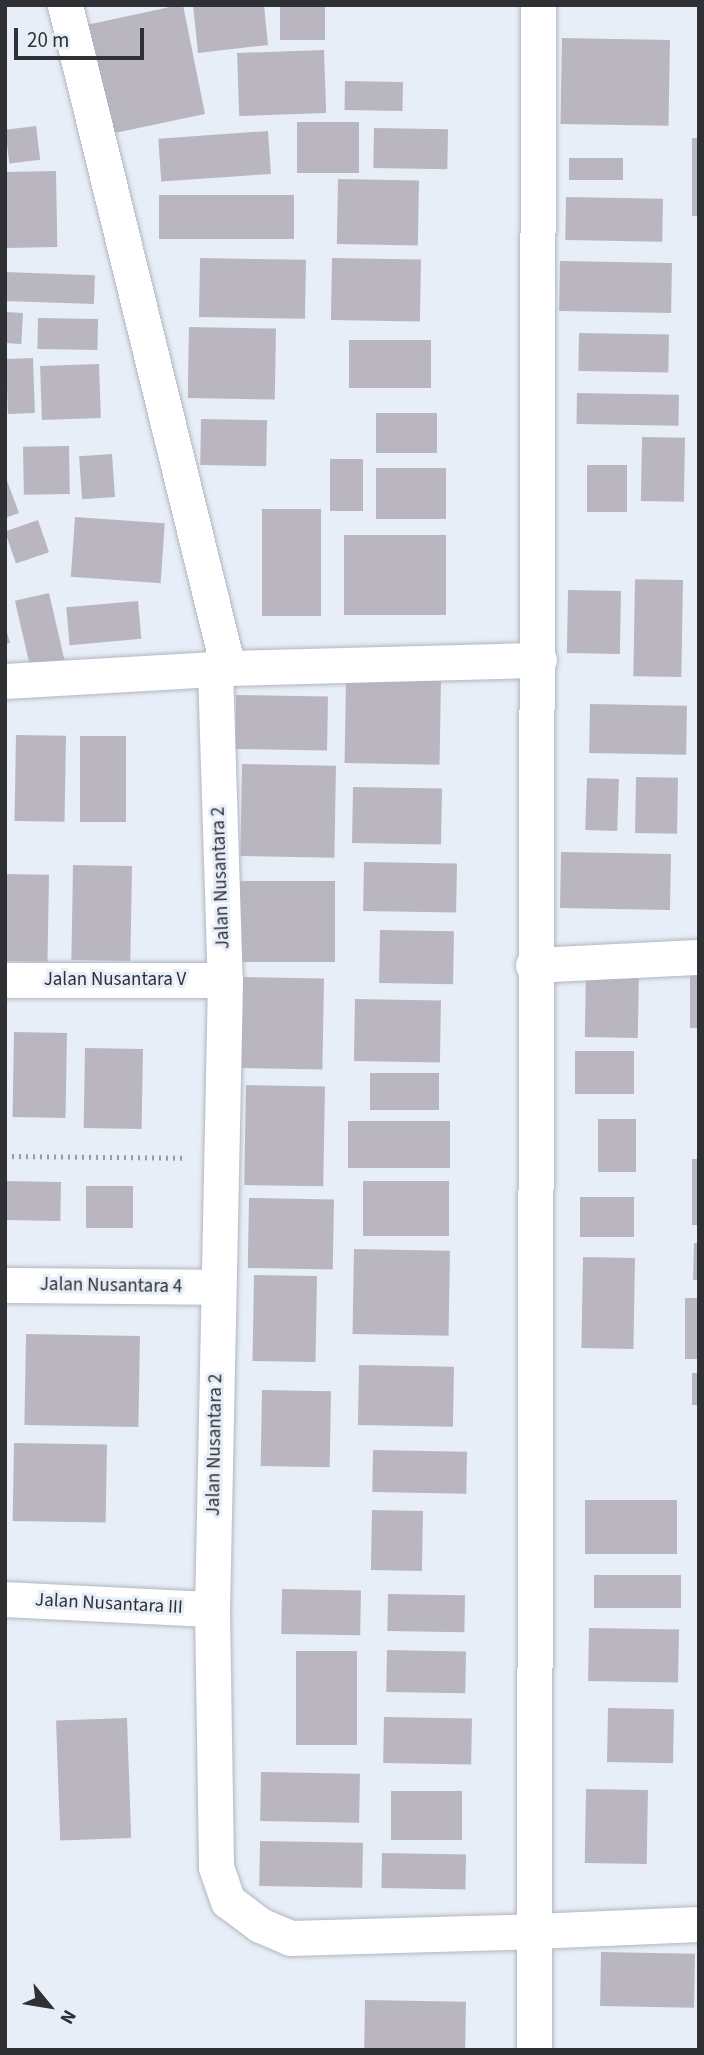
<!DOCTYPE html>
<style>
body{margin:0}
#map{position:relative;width:704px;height:2055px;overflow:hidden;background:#e8eef8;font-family:"Source Sans 3",sans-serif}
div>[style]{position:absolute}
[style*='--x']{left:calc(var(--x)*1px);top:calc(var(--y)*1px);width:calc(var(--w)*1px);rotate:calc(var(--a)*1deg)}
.building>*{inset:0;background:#bab6c0;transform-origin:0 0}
.path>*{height:4.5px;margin-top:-2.25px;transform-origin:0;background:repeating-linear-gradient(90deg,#979ba3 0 2px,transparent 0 7px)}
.roads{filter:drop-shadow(0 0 2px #b1b6bf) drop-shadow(0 0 2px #b1b6bf)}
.street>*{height:35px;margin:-17.5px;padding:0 17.5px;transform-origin:17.5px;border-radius:17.5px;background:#fff}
span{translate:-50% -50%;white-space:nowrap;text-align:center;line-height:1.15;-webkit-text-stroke:6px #e8eef8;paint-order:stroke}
.street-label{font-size:19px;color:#2e3034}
.frame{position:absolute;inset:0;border:7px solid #2e3034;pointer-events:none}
.north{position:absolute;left:14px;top:1971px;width:70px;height:70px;-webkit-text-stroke:5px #e8eef8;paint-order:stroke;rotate:120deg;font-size:19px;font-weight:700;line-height:28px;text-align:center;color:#2e3034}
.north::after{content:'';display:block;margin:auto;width:24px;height:32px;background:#2e3034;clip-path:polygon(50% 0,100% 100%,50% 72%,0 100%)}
.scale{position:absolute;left:14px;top:28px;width:130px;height:32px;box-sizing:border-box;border:4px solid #2e3034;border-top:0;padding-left:9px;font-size:21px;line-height:24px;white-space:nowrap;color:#2e3034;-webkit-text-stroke:5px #e8eef8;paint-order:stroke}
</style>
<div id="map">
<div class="building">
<i style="clip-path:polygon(179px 5px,183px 5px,205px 114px,105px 135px,82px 26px)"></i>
<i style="clip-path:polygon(193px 5px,264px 5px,268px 45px,198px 53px)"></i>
<i style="left:280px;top:5px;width:45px;height:35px"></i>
<i style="left:562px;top:38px;width:108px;height:86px;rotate:1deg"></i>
<i style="left:324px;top:50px;width:63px;height:87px;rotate:88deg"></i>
<i style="left:345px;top:81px;width:58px;height:29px;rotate:1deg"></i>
<i style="left:297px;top:122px;width:62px;height:51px"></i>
<i style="left:36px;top:126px;width:34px;height:31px;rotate:83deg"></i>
<i style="left:374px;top:128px;width:74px;height:40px;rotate:1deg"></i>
<i style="left:268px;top:131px;width:43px;height:110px;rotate:86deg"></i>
<i style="left:692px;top:138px;width:7px;height:78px"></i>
<i style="left:569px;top:158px;width:54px;height:22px"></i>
<i style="left:56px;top:171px;width:76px;height:51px;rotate:89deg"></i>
<i style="left:338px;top:179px;width:81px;height:65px;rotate:1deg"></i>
<i style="left:159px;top:195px;width:135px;height:44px"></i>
<i style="left:566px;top:197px;width:97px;height:43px;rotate:1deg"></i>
<i style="left:200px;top:258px;width:106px;height:59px;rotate:1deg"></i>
<i style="left:332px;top:258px;width:89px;height:62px;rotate:1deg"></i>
<i style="left:560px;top:261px;width:112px;height:50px;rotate:1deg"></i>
<i style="left:5px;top:272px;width:90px;height:29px;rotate:2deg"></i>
<i style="left:5px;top:312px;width:18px;height:31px;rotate:3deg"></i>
<i style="left:38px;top:318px;width:60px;height:31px;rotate:1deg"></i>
<i style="left:189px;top:327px;width:87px;height:71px;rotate:1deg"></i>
<i style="left:579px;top:333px;width:90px;height:38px;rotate:1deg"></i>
<i style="left:349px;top:340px;width:82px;height:48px"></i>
<i style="left:33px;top:358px;width:55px;height:27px;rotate:88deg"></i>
<i style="left:99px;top:364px;width:54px;height:59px;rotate:88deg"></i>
<i style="left:577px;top:393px;width:102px;height:31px;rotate:1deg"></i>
<i style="left:376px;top:413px;width:61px;height:40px"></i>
<i style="left:201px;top:419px;width:66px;height:46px;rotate:1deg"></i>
<i style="left:642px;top:437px;width:43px;height:64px;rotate:1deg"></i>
<i style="left:69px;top:446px;width:48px;height:46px;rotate:89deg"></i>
<i style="left:112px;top:454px;width:43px;height:33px;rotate:86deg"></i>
<i style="left:330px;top:459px;width:33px;height:52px"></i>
<i style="left:587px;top:465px;width:40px;height:47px"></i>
<i style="left:376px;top:468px;width:70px;height:51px"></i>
<i style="clip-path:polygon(5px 475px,19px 513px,5px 518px)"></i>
<i style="left:262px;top:509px;width:59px;height:107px"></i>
<i style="left:75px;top:517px;width:90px;height:60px;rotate:4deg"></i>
<i style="left:38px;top:520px;width:34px;height:35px;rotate:71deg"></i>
<i style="left:344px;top:535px;width:102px;height:80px"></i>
<i style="left:683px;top:580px;width:97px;height:48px;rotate:91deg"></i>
<i style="left:568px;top:590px;width:53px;height:63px;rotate:1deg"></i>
<i style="left:49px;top:593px;width:73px;height:35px;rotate:77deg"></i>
<i style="left:138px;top:601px;width:38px;height:72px;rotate:85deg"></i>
<i style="clip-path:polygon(5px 625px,10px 643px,5px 644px)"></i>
<i style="left:346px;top:679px;width:95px;height:84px;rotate:1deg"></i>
<i style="left:236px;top:695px;width:92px;height:54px;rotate:1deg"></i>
<i style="left:590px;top:704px;width:97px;height:49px;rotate:1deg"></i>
<i style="left:16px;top:735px;width:50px;height:86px;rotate:1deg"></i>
<i style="left:80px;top:736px;width:46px;height:86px"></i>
<i style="left:242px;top:764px;width:94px;height:92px;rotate:1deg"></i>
<i style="left:636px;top:777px;width:42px;height:56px;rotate:1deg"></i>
<i style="left:587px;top:778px;width:32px;height:52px;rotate:2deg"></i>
<i style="left:353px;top:787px;width:89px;height:56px;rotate:1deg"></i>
<i style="left:561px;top:852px;width:110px;height:56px;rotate:1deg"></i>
<i style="left:364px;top:862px;width:93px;height:49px;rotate:1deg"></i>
<i style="left:73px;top:865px;width:59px;height:95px;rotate:1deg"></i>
<i style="left:5px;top:874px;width:44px;height:87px;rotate:1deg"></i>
<i style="left:240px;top:881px;width:95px;height:81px"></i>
<i style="left:380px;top:930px;width:74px;height:53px;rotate:1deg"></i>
<i style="left:586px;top:968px;width:53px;height:69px;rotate:1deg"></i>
<i style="left:690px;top:972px;width:9px;height:56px"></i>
<i style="left:243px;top:977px;width:81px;height:91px;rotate:1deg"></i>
<i style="left:355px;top:999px;width:86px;height:62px;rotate:1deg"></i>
<i style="left:14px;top:1032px;width:53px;height:85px;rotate:1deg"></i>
<i style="left:85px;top:1048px;width:58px;height:80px;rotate:1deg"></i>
<i style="left:575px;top:1051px;width:59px;height:43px"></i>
<i style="left:370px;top:1073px;width:69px;height:37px"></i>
<i style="left:246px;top:1085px;width:79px;height:100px;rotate:1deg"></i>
<i style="left:598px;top:1119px;width:38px;height:53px"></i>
<i style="left:348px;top:1121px;width:102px;height:47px"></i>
<i style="left:692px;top:1159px;width:7px;height:66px"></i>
<i style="left:5px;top:1181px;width:56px;height:39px;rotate:1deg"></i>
<i style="left:363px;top:1181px;width:86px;height:55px"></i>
<i style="left:86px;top:1186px;width:47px;height:42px"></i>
<i style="left:580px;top:1197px;width:54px;height:40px"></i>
<i style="left:249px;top:1198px;width:85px;height:70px;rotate:1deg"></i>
<i style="clip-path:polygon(694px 1243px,699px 1243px,699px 1280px,693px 1280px)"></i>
<i style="left:354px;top:1249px;width:96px;height:85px;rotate:1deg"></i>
<i style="left:583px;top:1257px;width:52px;height:91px;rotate:1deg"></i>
<i style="left:254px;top:1275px;width:63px;height:86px;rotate:1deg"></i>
<i style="left:699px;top:1298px;width:61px;height:14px;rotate:90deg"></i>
<i style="left:26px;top:1334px;width:114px;height:91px;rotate:1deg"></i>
<i style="left:359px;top:1365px;width:95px;height:60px;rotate:1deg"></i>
<i style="left:692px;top:1373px;width:7px;height:32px"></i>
<i style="left:262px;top:1390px;width:69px;height:76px;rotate:1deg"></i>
<i style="left:14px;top:1443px;width:93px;height:78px;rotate:1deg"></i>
<i style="left:373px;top:1450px;width:94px;height:42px;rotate:1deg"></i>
<i style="left:585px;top:1500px;width:92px;height:54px"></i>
<i style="left:372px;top:1510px;width:51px;height:60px;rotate:1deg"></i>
<i style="left:594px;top:1575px;width:87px;height:33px"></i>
<i style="left:282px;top:1589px;width:79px;height:45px;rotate:1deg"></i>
<i style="left:388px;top:1594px;width:77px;height:37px;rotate:1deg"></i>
<i style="left:589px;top:1628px;width:90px;height:53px;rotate:1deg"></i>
<i style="left:387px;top:1650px;width:79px;height:42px;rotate:1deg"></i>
<i style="left:296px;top:1651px;width:61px;height:94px"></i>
<i style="left:608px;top:1708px;width:66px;height:54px;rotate:1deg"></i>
<i style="left:384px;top:1717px;width:88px;height:46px;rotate:1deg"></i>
<i style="left:127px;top:1718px;width:120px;height:71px;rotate:88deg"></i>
<i style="left:261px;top:1772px;width:99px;height:49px;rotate:1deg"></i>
<i style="left:586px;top:1789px;width:62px;height:74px;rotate:1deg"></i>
<i style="left:391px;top:1791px;width:71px;height:49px"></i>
<i style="left:260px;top:1841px;width:103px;height:45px;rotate:1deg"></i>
<i style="left:382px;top:1853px;width:84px;height:35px;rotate:1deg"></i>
<i style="left:601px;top:1952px;width:94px;height:54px;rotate:1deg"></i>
<i style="left:365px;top:2000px;width:101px;height:50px;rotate:1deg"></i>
</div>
<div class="path">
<i style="--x:5;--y:1156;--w:178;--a:0.6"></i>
</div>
<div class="roads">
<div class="street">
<i style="--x:65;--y:5;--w:683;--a:76.19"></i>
<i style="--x:538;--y:5;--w:1926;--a:90.12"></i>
<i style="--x:534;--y:1931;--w:165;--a:-2.4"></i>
<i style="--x:215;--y:670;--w:310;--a:88.2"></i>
<i style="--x:225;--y:980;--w:629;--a:91.18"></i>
<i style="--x:212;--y:1609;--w:258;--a:89.1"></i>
<i style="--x:216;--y:1867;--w:36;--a:71"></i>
<i style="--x:228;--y:1901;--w:40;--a:37"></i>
<i style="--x:260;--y:1925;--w:33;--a:23"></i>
<i style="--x:290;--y:1938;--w:244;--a:-1.6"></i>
<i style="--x:534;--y:1931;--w:119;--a:90"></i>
<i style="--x:5;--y:681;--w:223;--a:-3.3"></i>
<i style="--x:228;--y:668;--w:311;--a:-1.5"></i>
<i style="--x:533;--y:965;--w:166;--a:-2.8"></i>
<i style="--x:5;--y:980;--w:220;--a:0"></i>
<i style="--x:5;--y:1285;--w:212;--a:0.5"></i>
<i style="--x:5;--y:1599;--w:207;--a:2.8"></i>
</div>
</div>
<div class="street-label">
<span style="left:221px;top:878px;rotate:-92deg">Jalan Nusantara 2</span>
<span style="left:115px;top:980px">Jalan Nusantara V</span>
<span style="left:111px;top:1286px;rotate:1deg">Jalan Nusantara 4</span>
<span style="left:215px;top:1445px;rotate:-89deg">Jalan Nusantara 2</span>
<span style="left:109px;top:1604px;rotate:3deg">Jalan Nusantara III</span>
</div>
<div class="frame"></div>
<div class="north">N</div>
<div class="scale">20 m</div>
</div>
